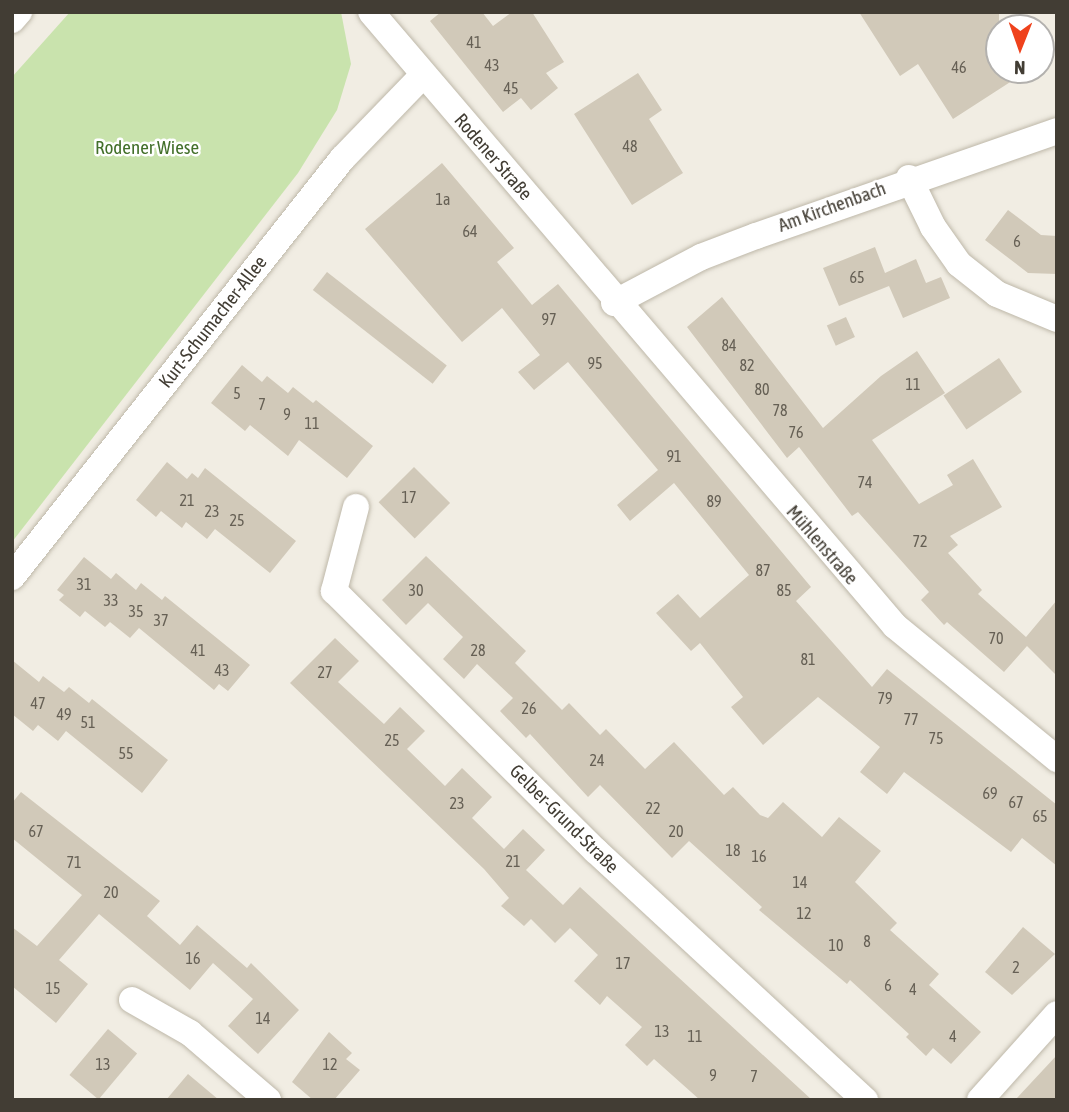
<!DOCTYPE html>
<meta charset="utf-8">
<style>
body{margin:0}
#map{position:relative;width:1069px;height:1112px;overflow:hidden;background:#f1ede3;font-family:"Asap Condensed",sans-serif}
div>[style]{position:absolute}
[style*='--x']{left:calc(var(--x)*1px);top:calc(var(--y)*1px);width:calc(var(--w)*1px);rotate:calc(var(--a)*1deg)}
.green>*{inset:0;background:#c9e3ad}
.building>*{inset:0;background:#d1c9b9;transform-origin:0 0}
.roads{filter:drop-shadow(0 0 2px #beb8a9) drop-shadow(0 0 2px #beb8a9)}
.minor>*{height:26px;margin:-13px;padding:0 13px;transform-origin:13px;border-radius:13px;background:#fff}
span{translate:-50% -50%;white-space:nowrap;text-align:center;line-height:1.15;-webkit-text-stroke:5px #fff;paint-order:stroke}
.number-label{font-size:16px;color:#666055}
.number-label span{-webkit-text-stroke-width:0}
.park-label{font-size:19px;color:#43702b}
.street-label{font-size:19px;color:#423d34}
.frame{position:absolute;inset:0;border:14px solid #423d34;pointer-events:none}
.north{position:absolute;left:985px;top:14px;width:70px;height:70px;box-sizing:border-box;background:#fff;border:2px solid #b3b1ae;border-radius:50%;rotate:181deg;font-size:19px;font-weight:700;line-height:28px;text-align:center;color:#423d34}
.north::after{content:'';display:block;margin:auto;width:24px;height:32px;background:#ef421c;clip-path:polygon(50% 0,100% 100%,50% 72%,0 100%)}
</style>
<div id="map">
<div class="green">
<i style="clip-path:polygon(70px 12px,341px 12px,351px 64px,337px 110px,298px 173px,12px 542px,12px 77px)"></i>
</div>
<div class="building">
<i style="clip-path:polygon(441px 12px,482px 12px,493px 26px,512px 12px,532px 12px,564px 62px,546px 73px,558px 88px,531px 110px,521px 98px,503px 112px,430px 21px)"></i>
<i style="clip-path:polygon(859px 12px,999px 12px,999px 70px,1029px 70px,953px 119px,918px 64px,900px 76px)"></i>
<i style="clip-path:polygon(638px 73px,662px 110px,649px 119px,683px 173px,632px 205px,574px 114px)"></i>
<i style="clip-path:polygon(442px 163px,514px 248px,497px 262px,532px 305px,558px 284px,811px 587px,796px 601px,872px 687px,887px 669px,1057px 805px,1057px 866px,1022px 838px,1011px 852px,904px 772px,887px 794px,860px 772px,880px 747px,818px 697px,763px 745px,731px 707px,743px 697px,700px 643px,691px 651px,656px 613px,678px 594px,700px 618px,749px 575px,674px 483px,630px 521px,617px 505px,658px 470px,568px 362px,534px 390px,518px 372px,540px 355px,502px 308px,462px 342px,365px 229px)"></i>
<i style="clip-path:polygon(1008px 210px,1041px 235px,1057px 236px,1057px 274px,1028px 273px,985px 240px)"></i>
<i style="clip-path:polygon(875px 247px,885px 273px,916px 259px,926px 283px,941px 277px,950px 298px,903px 318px,889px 286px,839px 306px,823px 268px)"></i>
<i style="left:327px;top:272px;width:152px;height:23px;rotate:38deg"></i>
<i style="clip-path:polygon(722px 297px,823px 428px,881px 376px,917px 351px,945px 393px,872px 440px,919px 504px,953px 485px,947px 475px,973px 459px,1002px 507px,950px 536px,958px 545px,948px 553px,982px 590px,978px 594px,1026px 637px,1057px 600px,1057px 676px,1027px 646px,1004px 672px,947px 622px,944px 625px,921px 600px,929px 592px,858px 512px,852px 516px,799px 447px,787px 458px,687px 327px)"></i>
<i style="left:846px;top:317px;width:22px;height:21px;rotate:66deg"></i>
<i style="left:999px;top:358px;width:41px;height:67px;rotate:56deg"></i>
<i style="clip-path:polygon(242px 365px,262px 382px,267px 376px,288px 393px,293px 387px,313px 403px,316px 400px,373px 446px,347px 478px,299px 440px,288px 456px,250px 425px,245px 431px,211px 403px)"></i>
<i style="clip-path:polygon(167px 462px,187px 479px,192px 473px,198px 478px,205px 468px,296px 541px,270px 573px,215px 529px,207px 539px,186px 522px,182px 528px,161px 511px,156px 517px,136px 500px)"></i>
<i style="left:414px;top:467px;width:51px;height:50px;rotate:45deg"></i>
<i style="clip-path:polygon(426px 556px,526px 651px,515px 663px,562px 710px,569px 703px,600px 735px,606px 729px,645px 769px,674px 742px,724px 795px,733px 787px,760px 815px,768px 818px,783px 802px,822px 837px,839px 817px,881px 851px,855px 882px,897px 923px,890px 930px,939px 974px,929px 985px,981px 1032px,951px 1064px,933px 1048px,926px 1056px,906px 1037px,909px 1034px,850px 980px,847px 984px,759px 910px,762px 907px,689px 841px,672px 858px,600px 785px,588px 797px,530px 734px,526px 738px,500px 711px,513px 698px,477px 664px,464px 679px,443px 659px,463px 637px,428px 603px,406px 625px,382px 600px)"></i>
<i style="clip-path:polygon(84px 557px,111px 579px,116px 573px,136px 590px,141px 583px,162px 600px,165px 596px,250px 665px,228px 691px,219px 684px,214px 690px,139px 628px,130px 638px,110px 622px,105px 627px,85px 611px,80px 617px,59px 600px,64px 595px,57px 590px)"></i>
<i style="clip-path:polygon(335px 638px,359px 661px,338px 682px,384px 724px,400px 707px,425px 731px,407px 749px,445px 786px,462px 768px,492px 797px,472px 818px,504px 849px,523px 829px,545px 850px,526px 870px,563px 905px,580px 887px,812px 1100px,700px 1100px,654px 1059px,647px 1066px,625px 1045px,642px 1027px,607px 996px,600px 1005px,574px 981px,598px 955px,570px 928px,555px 943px,531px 919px,524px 926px,501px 906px,509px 898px,484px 869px,290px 683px)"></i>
<i style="clip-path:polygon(12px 660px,39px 682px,43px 676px,64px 692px,69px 687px,89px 703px,92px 699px,168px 760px,142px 793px,66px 731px,58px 741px,38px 725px,33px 731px,12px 714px)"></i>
<i style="clip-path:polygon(21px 792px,160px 901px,147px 916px,180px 945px,197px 925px,247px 968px,251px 963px,299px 1010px,258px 1054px,228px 1026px,253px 999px,213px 963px,190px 990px,99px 914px,59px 960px,88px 984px,56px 1023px,12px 986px,12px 927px,37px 946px,82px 895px,12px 838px,12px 803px)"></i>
<i style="clip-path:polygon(1023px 927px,1055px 954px,1012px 995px,985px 972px)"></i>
<i style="left:108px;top:1029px;width:38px;height:60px;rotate:40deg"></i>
<i style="clip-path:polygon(329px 1032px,352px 1053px,346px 1059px,360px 1070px,334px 1100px,313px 1100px,292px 1082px)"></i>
<i style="clip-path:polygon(1057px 1055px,1057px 1100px,1015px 1100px)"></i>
<i style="clip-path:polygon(188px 1074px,219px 1100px,166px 1100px)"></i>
</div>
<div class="roads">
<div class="minor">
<i style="--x:371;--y:12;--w:807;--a:49.52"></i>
<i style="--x:895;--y:626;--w:210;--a:39.4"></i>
<i style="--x:12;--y:20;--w:11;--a:-49"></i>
<i style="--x:909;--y:178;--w:55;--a:63.9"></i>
<i style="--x:933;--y:227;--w:45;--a:54.9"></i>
<i style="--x:959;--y:264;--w:48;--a:38.3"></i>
<i style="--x:997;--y:294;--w:65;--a:22.6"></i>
<i style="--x:614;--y:303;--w:98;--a:-27.9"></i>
<i style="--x:701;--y:257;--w:59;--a:-20.9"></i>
<i style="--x:756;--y:236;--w:319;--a:-19.2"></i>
<i style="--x:356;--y:507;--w:87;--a:104.7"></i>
<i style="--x:334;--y:591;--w:369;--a:44.8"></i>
<i style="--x:596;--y:851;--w:367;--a:42.8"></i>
<i style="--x:12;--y:577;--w:533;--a:-51.71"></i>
<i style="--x:342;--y:159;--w:117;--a:-46"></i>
<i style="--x:132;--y:1000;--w:67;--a:29.6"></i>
<i style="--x:190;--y:1033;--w:103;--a:40.7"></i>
<i style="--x:980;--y:1100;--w:115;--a:-48.2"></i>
</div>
</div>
<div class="number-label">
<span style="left:474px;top:42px">41</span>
<span style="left:492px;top:65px">43</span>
<span style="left:959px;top:67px">46</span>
<span style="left:511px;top:88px">45</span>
<span style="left:630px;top:146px">48</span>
<span style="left:443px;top:199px">1a</span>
<span style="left:470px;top:231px">64</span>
<span style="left:1017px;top:241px">6</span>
<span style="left:857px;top:277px">65</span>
<span style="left:549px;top:319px">97</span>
<span style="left:729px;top:345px">84</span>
<span style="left:595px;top:363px">95</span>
<span style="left:747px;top:365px">82</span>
<span style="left:913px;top:384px">11</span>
<span style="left:762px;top:389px">80</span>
<span style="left:237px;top:393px">5</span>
<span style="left:262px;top:404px">7</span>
<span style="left:780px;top:410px">78</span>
<span style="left:287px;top:414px">9</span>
<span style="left:312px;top:423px">11</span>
<span style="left:796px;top:432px">76</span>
<span style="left:674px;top:456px">91</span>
<span style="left:865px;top:482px">74</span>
<span style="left:409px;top:497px">17</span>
<span style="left:187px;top:500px">21</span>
<span style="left:714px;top:501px">89</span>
<span style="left:212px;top:511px">23</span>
<span style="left:237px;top:520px">25</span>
<span style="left:920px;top:541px">72</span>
<span style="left:763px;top:570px">87</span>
<span style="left:84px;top:584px">31</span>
<span style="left:416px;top:590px">30</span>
<span style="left:784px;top:590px">85</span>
<span style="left:111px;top:600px">33</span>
<span style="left:136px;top:611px">35</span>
<span style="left:161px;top:620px">37</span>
<span style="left:996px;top:638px">70</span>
<span style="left:198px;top:650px">41</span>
<span style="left:478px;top:650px">28</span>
<span style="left:808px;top:659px">81</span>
<span style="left:222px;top:670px">43</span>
<span style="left:325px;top:672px">27</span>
<span style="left:885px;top:698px">79</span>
<span style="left:38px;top:703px">47</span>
<span style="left:529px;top:708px">26</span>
<span style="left:64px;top:714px">49</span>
<span style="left:911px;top:719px">77</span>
<span style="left:88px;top:722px">51</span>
<span style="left:936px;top:738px">75</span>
<span style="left:392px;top:740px">25</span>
<span style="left:126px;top:753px">55</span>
<span style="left:597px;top:760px">24</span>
<span style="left:990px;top:793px">69</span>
<span style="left:1016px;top:802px">67</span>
<span style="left:457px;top:803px">23</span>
<span style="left:653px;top:808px">22</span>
<span style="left:1040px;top:816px">65</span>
<span style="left:36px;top:831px">67</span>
<span style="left:676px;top:831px">20</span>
<span style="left:733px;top:850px">18</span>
<span style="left:759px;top:856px">16</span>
<span style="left:513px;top:861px">21</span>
<span style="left:74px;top:862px">71</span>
<span style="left:800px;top:882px">14</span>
<span style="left:111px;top:892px">20</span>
<span style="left:804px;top:913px">12</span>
<span style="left:867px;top:941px">8</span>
<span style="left:836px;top:945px">10</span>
<span style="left:193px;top:958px">16</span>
<span style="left:623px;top:963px">17</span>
<span style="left:1016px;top:967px">2</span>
<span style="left:888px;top:985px">6</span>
<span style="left:53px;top:988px">15</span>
<span style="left:913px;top:989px">4</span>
<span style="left:263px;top:1018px">14</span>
<span style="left:662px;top:1031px">13</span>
<span style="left:695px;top:1036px">11</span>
<span style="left:953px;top:1036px">4</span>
<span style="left:103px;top:1064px">13</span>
<span style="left:330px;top:1064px">12</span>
<span style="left:713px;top:1075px">9</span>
<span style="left:754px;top:1076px">7</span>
</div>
<div class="park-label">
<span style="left:147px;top:148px">Rodener Wiese</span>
</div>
<div class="street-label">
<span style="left:493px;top:157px;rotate:49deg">Rodener Straße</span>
<span style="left:832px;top:207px;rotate:-20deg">Am Kirchenbach</span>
<span style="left:213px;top:322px;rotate:-52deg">Kurt-Schumacher-Allee</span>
<span style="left:822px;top:545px;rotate:49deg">Mühlenstraße</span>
<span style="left:564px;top:819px;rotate:45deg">Gelber-Grund-Straße</span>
</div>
<div class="frame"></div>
<div class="north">N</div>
</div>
